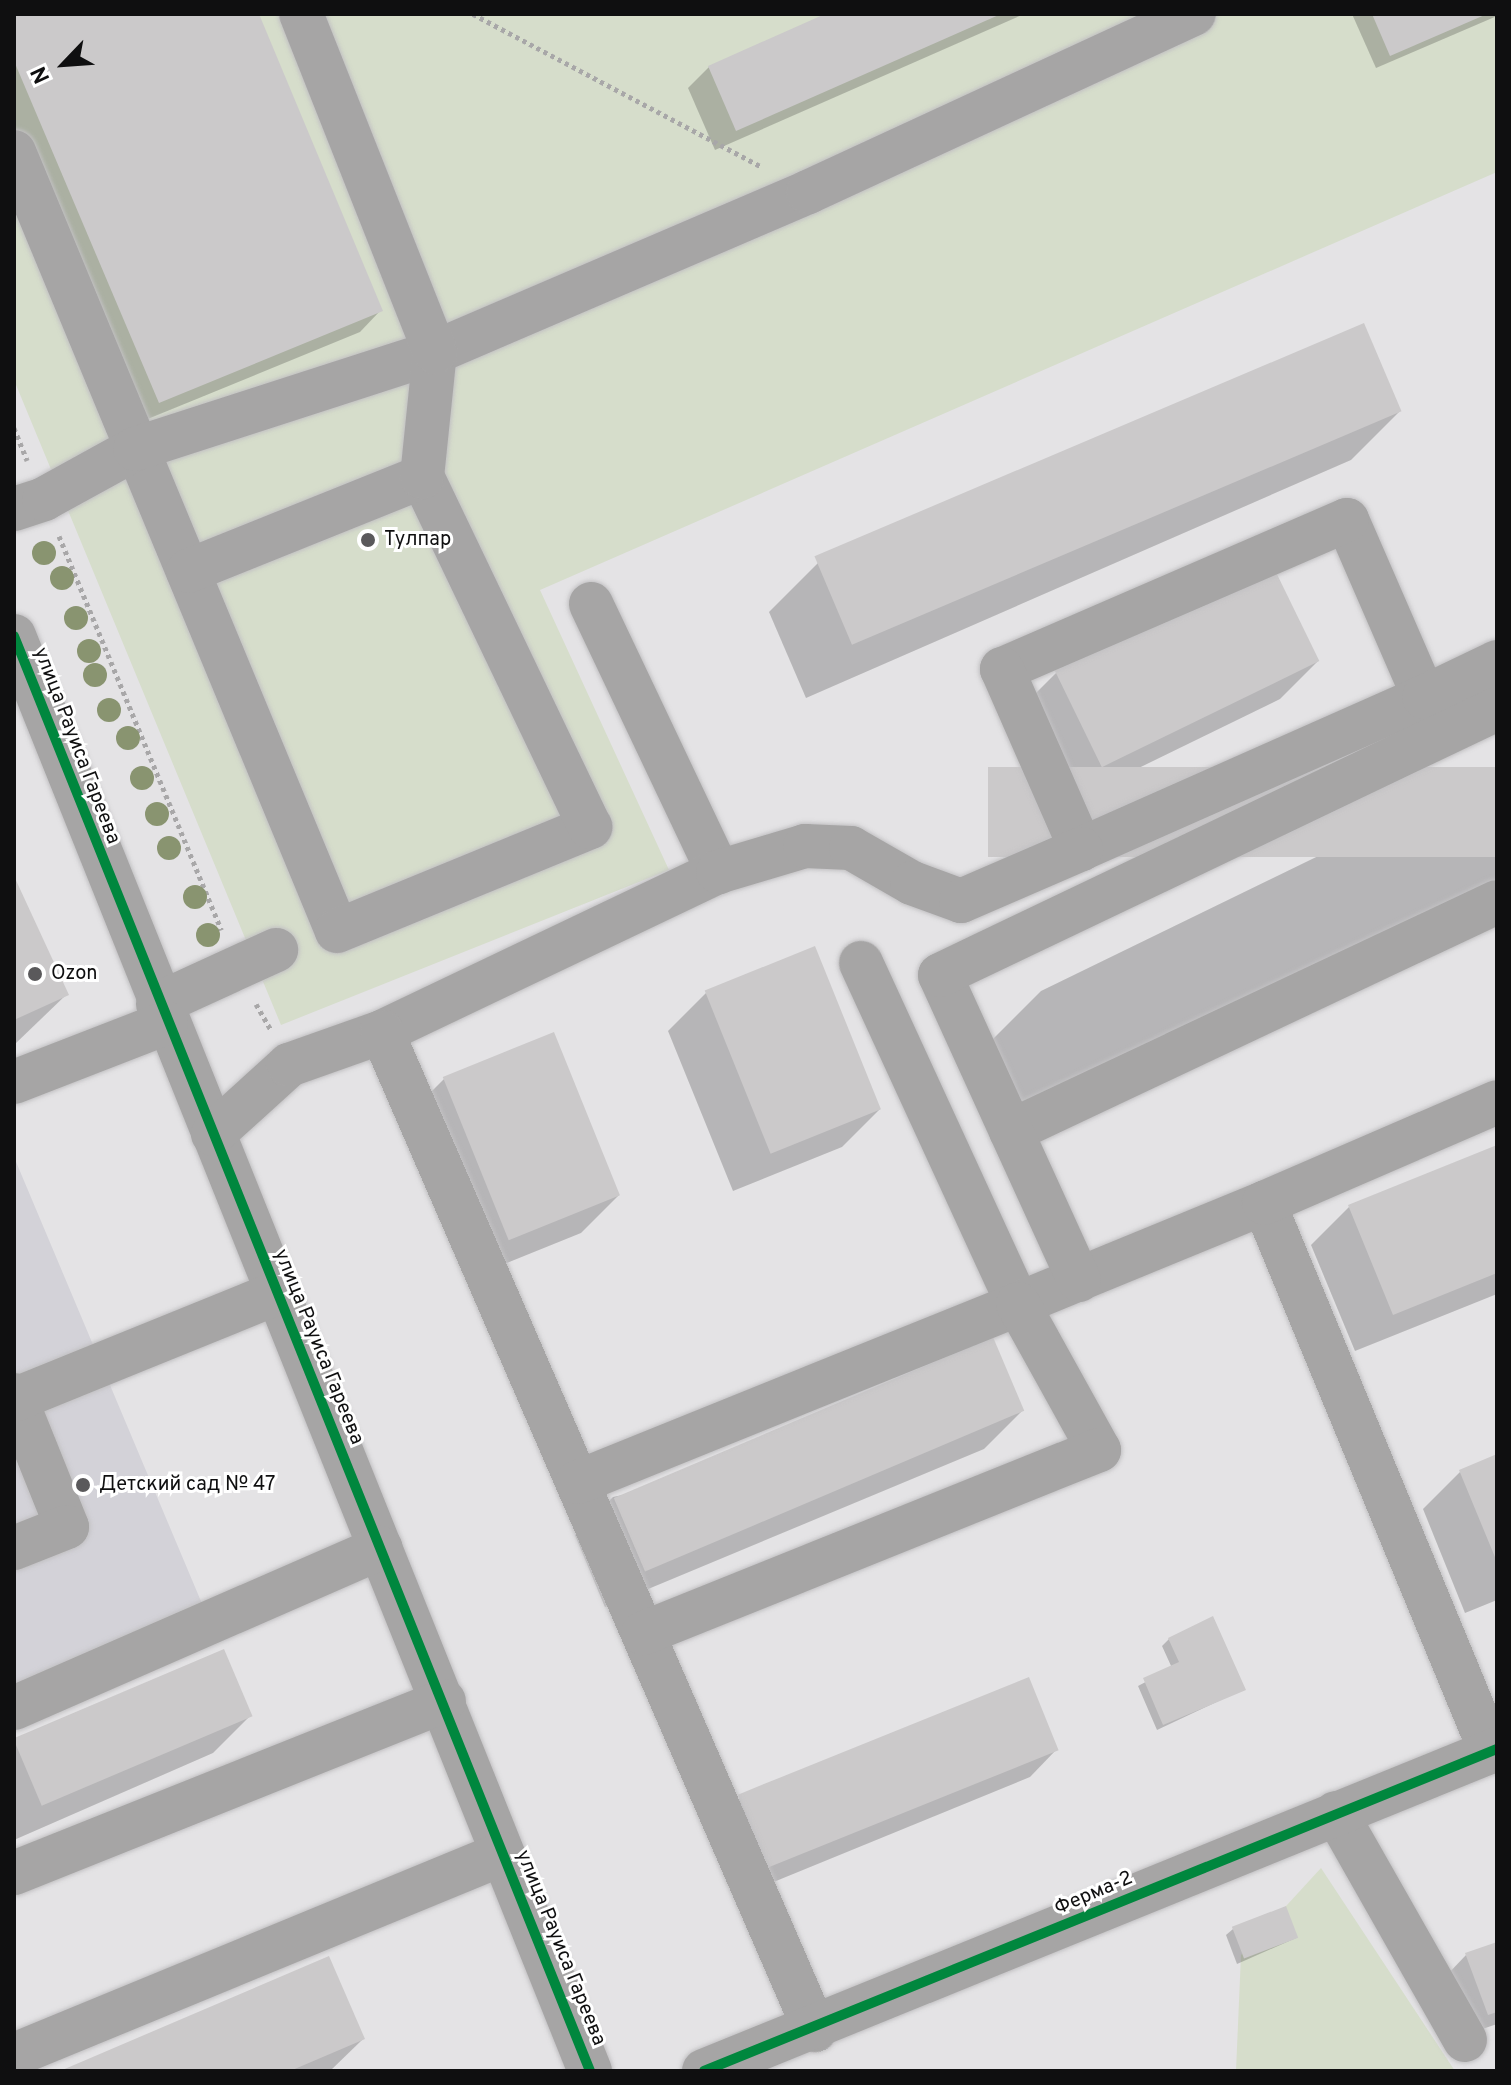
<!DOCTYPE html>
<meta charset="utf-8">
<style>
body{margin:0}
#map{position:relative;width:1511px;height:2085px;overflow:hidden;background:#e4e3e5;font-family:Overpass,sans-serif}
div>[style]{position:absolute}
[style*='--x']{left:calc(var(--x)*1px);top:calc(var(--y)*1px);width:calc(var(--w)*1px);rotate:calc(var(--a)*1deg)}
.built>*{inset:0;background:#d3d2d8}
.green>*{inset:0;background:#d6ddcb}
.shadow>*{inset:0;background:#0003}
.building>*{inset:0;background:#cbc9ca;transform-origin:0 0}
.path>*{height:5px;margin-top:-2.5px;transform-origin:0;background:repeating-linear-gradient(90deg,#a8a7a8 0 4px,transparent 0 8px)}
.roads{filter:drop-shadow(0 0 2px #c2c1c3) drop-shadow(0 0 2px #c2c1c3)}
.minor>*{height:44px;margin:-22px;padding:0 22px;transform-origin:22px;border-radius:22px;background:#a6a5a5}
.cycleway>*{height:10px;margin:-5px;padding:0 5px;transform-origin:5px;border-radius:5px;background:#00873e}
.trees>*{width:24px;height:24px;margin:-12px;border-radius:50%;background:#899470}
.dots>*{width:22px;height:22px;translate:-50% -50%;box-sizing:border-box;border:4px solid #fff;border-radius:50%}
span{translate:-50% -50%;white-space:nowrap;text-align:center;line-height:1.15;-webkit-text-stroke:6px #fff;paint-order:stroke}
.poi-label{font-size:20px;color:#0f0f10}
.left{translate:0 -50%;text-align:left}
.street-label{font-size:20px;color:#0f0f10}
.frame{position:absolute;inset:0;border:16px solid #0f0f10;pointer-events:none}
.north{position:absolute;left:24px;top:24px;width:80px;height:80px;-webkit-text-stroke:6px #fff;paint-order:stroke;rotate:245deg;font-size:22px;font-weight:700;line-height:32px;text-align:center;color:#0f0f10}
.north::after{content:'';display:block;margin:auto;width:28px;height:36px;background:#0f0f10;clip-path:polygon(50% 0,100% 100%,50% 72%,0 100%)}
</style>
<div id="map">
<div class="built">
<i style="clip-path:polygon(14px 1157px,203px 1606px,14px 1686px)"></i>
</div>
<div class="green">
<i style="clip-path:polygon(14px 14px,1497px 14px,1497px 172px,540px 590px,669px 870px,281px 1025px,14px 380px)"></i>
<i style="clip-path:polygon(1321px 1868px,1455px 2071px,1236px 2071px,1241px 1955px)"></i>
</div>
<div class="shadow">
<i style="clip-path:polygon(14px 14px,257px 14px,380px 311px,360px 332px,138px 423px,14px 130px)"></i>
<i style="clip-path:polygon(830px 14px,1024px 14px,715px 150px,688px 88px,709px 67px)"></i>
<i style="clip-path:polygon(1352px 14px,1497px 14px,1497px 16px,1376px 68px)"></i>
<i style="clip-path:polygon(1400px 411px,1351px 460px,806px 698px,769px 612px,818px 563px)"></i>
<i style="clip-path:polygon(1318px 661px,1280px 699px,1065px 804px,1019px 710px,1057px 672px)"></i>
<i style="clip-path:polygon(1497px 769px,1497px 878px,1491px 883px,1026px 1110px,992px 1040px,1041px 991px)"></i>
<i style="clip-path:polygon(14px 881px,67px 994px,14px 1045px)"></i>
<i style="clip-path:polygon(706px 993px,880px 1109px,842px 1147px,733px 1191px,668px 1031px)"></i>
<i style="clip-path:polygon(444px 1079px,619px 1195px,581px 1233px,472px 1277px,406px 1117px)"></i>
<i style="clip-path:polygon(1497px 1147px,1497px 1294px,1355px 1351px,1311px 1245px,1349px 1207px)"></i>
<i style="clip-path:polygon(1022px 1411px,984px 1449px,605px 1607px,575px 1535px,613px 1497px)"></i>
<i style="clip-path:polygon(1497px 1456px,1497px 1600px,1465px 1613px,1423px 1509px,1461px 1471px)"></i>
<i style="clip-path:polygon(1169px 1639px,1244px 1689px,1157px 1730px,1138px 1686px,1172px 1668px,1162px 1646px)"></i>
<i style="clip-path:polygon(251px 1715px,213px 1753px,14px 1840px,14px 1743px)"></i>
<i style="clip-path:polygon(1057px 1749px,1030px 1777px,742px 1895px,713px 1825px,740px 1798px)"></i>
<i style="clip-path:polygon(1233px 1929px,1296px 1938px,1237px 1964px,1226px 1935px)"></i>
<i style="clip-path:polygon(1497px 1944px,1497px 2024px,1468px 2034px,1446px 1976px,1466px 1955px)"></i>
<i style="clip-path:polygon(363px 2039px,330px 2071px,65px 2071px)"></i>
</div>
<div class="building">
<i style="clip-path:polygon(14px 14px,259px 14px,383px 311px,159px 403px,14px 61px)"></i>
<i style="clip-path:polygon(825px 14px,1001px 14px,736px 131px,708px 66px)"></i>
<i style="clip-path:polygon(1372px 14px,1487px 14px,1390px 56px)"></i>
<i style="left:1364px;top:323px;width:96px;height:597px;rotate:67deg"></i>
<i style="left:1272px;top:564px;width:108px;height:242px;rotate:64deg"></i>
<i style="left:1497px;top:767px;width:90px;height:509px;rotate:90deg"></i>
<i style="clip-path:polygon(14px 876px,69px 995px,14px 1020px)"></i>
<i style="left:815px;top:946px;width:176px;height:119px;rotate:68deg"></i>
<i style="left:554px;top:1032px;width:176px;height:120px;rotate:68deg"></i>
<i style="clip-path:polygon(1497px 1145px,1497px 1273px,1393px 1315px,1348px 1205px)"></i>
<i style="left:993px;top:1337px;width:80px;height:412px;rotate:67deg"></i>
<i style="clip-path:polygon(1497px 1454px,1497px 1562px,1459px 1470px)"></i>
<i style="clip-path:polygon(1213px 1616px,1246px 1690px,1163px 1725px,1143px 1678px,1179px 1662px,1168px 1638px)"></i>
<i style="left:224px;top:1649px;width:73px;height:229px;rotate:67deg"></i>
<i style="left:1029px;top:1677px;width:79px;height:314px;rotate:68deg"></i>
<i style="left:1286px;top:1906px;width:34px;height:58px;rotate:69deg"></i>
<i style="clip-path:polygon(1497px 1942px,1497px 2012px,1488px 2015px,1465px 1953px)"></i>
<i style="clip-path:polygon(329px 1956px,365px 2039px,290px 2071px,60px 2071px)"></i>
</div>
<div class="path">
<i style="--x:473;--y:14;--w:327;--a:27.9"></i>
<i style="--x:14;--y:428;--w:35;--a:68"></i>
<i style="--x:59;--y:536;--w:426;--a:67.6"></i>
<i style="--x:256;--y:1004;--w:30;--a:60"></i>
</div>
<div class="roads">
<div class="minor">
<i style="--x:14;--y:152;--w:843;--a:67.48"></i>
<i style="--x:337;--y:931;--w:274;--a:-22.3"></i>
<i style="--x:590;--y:827;--w:388;--a:-115.6"></i>
<i style="--x:14;--y:509;--w:32;--a:-18"></i>
<i style="--x:44;--y:499;--w:104;--a:-28.8"></i>
<i style="--x:135;--y:449;--w:315;--a:-17.9"></i>
<i style="--x:435;--y:352;--w:406;--a:-23.2"></i>
<i style="--x:808;--y:192;--w:425;--a:-24.8"></i>
<i style="--x:188;--y:571;--w:252;--a:-21.9"></i>
<i style="--x:422;--y:477;--w:126;--a:-84.1"></i>
<i style="--x:435;--y:352;--w:364;--a:-111.6"></i>
<i style="--x:591;--y:604;--w:297;--a:64.6"></i>
<i style="--x:14;--y:636;--w:1546;--a:68.13"></i>
<i style="--x:1424;--y:697;--w:193;--a:-113.5"></i>
<i style="--x:1347;--y:520;--w:376;--a:156.6"></i>
<i style="--x:1002;--y:669;--w:197;--a:66.3"></i>
<i style="--x:1081;--y:849;--w:375;--a:-23.9"></i>
<i style="--x:1424;--y:697;--w:81;--a:-25.6"></i>
<i style="--x:861;--y:963;--w:375;--a:65.3"></i>
<i style="--x:1018;--y:1304;--w:266;--a:-22.3"></i>
<i style="--x:1264;--y:1203;--w:594;--a:67.54"></i>
<i style="--x:158;--y:1004;--w:130;--a:-24.6"></i>
<i style="--x:382;--y:1032;--w:372;--a:-25.5"></i>
<i style="--x:718;--y:872;--w:91;--a:-16.6"></i>
<i style="--x:805;--y:846;--w:46;--a:2.5"></i>
<i style="--x:851;--y:848;--w:70;--a:29.8"></i>
<i style="--x:912;--y:883;--w:52;--a:20.2"></i>
<i style="--x:961;--y:901;--w:131;--a:-23.4"></i>
<i style="--x:14;--y:1082;--w:163;--a:-21.2"></i>
<i style="--x:1011;--y:1131;--w:537;--a:-25.23"></i>
<i style="--x:213;--y:1134;--w:103;--a:-42.2"></i>
<i style="--x:289;--y:1065;--w:99;--a:-19.5"></i>
<i style="--x:382;--y:1032;--w:1088;--a:66.55"></i>
<i style="--x:1264;--y:1203;--w:254;--a:-23.4"></i>
<i style="--x:1079;--y:1280;--w:335;--a:-114.5"></i>
<i style="--x:940;--y:975;--w:617;--a:-25.53"></i>
<i style="--x:14;--y:1395;--w:142;--a:68.1"></i>
<i style="--x:67;--y:1527;--w:57;--a:158.4"></i>
<i style="--x:16;--y:1399;--w:282;--a:-22.1"></i>
<i style="--x:578;--y:1482;--w:475;--a:-22"></i>
<i style="--x:1018;--y:1304;--w:167;--a:61"></i>
<i style="--x:1099;--y:1450;--w:491;--a:158.1"></i>
<i style="--x:14;--y:1708;--w:400;--a:-23.6"></i>
<i style="--x:1336;--y:1813;--w:261;--a:60.4"></i>
<i style="--x:14;--y:1873;--w:463;--a:-21.8"></i>
<i style="--x:14;--y:2055;--w:528;--a:-22.39"></i>
<i style="--x:704;--y:2071;--w:856;--a:-22.1"></i>
</div>
</div>
<div class="cycleway">
<i style="--x:14;--y:636;--w:1546;--a:68.13"></i>
<i style="--x:704;--y:2071;--w:856;--a:-22.1"></i>
</div>
<div class="trees">
<i style="left:44px;top:553px"></i>
<i style="left:62px;top:578px"></i>
<i style="left:76px;top:618px"></i>
<i style="left:89px;top:651px"></i>
<i style="left:95px;top:675px"></i>
<i style="left:109px;top:710px"></i>
<i style="left:128px;top:738px"></i>
<i style="left:142px;top:778px"></i>
<i style="left:157px;top:814px"></i>
<i style="left:169px;top:848px"></i>
<i style="left:195px;top:897px"></i>
<i style="left:208px;top:935px"></i>
</div>
<div class="dots">
<i style="left:368px;top:540px;background:#5a595b"></i>
<i style="left:35px;top:974px;background:#5a595b"></i>
<i style="left:83px;top:1485px;background:#5a595b"></i>
</div>
<div class="poi-label">
<span class="left" style="left:384px;top:540px">Тулпар</span>
<span class="left" style="left:51px;top:974px">Ozon</span>
<span class="left" style="left:99px;top:1485px">Детский сад № 47</span>
</div>
<div class="street-label">
<span style="left:76px;top:746px;rotate:69deg">улица Рауиса Гареева</span>
<span style="left:318px;top:1347px;rotate:68deg">улица Рауиса Гареева</span>
<span style="left:1094px;top:1894px;rotate:-23deg">Ферма-2</span>
<span style="left:560px;top:1948px;rotate:68deg">улица Рауиса Гареева</span>
</div>
<div class="frame"></div>
<div class="north">N</div>
</div>
